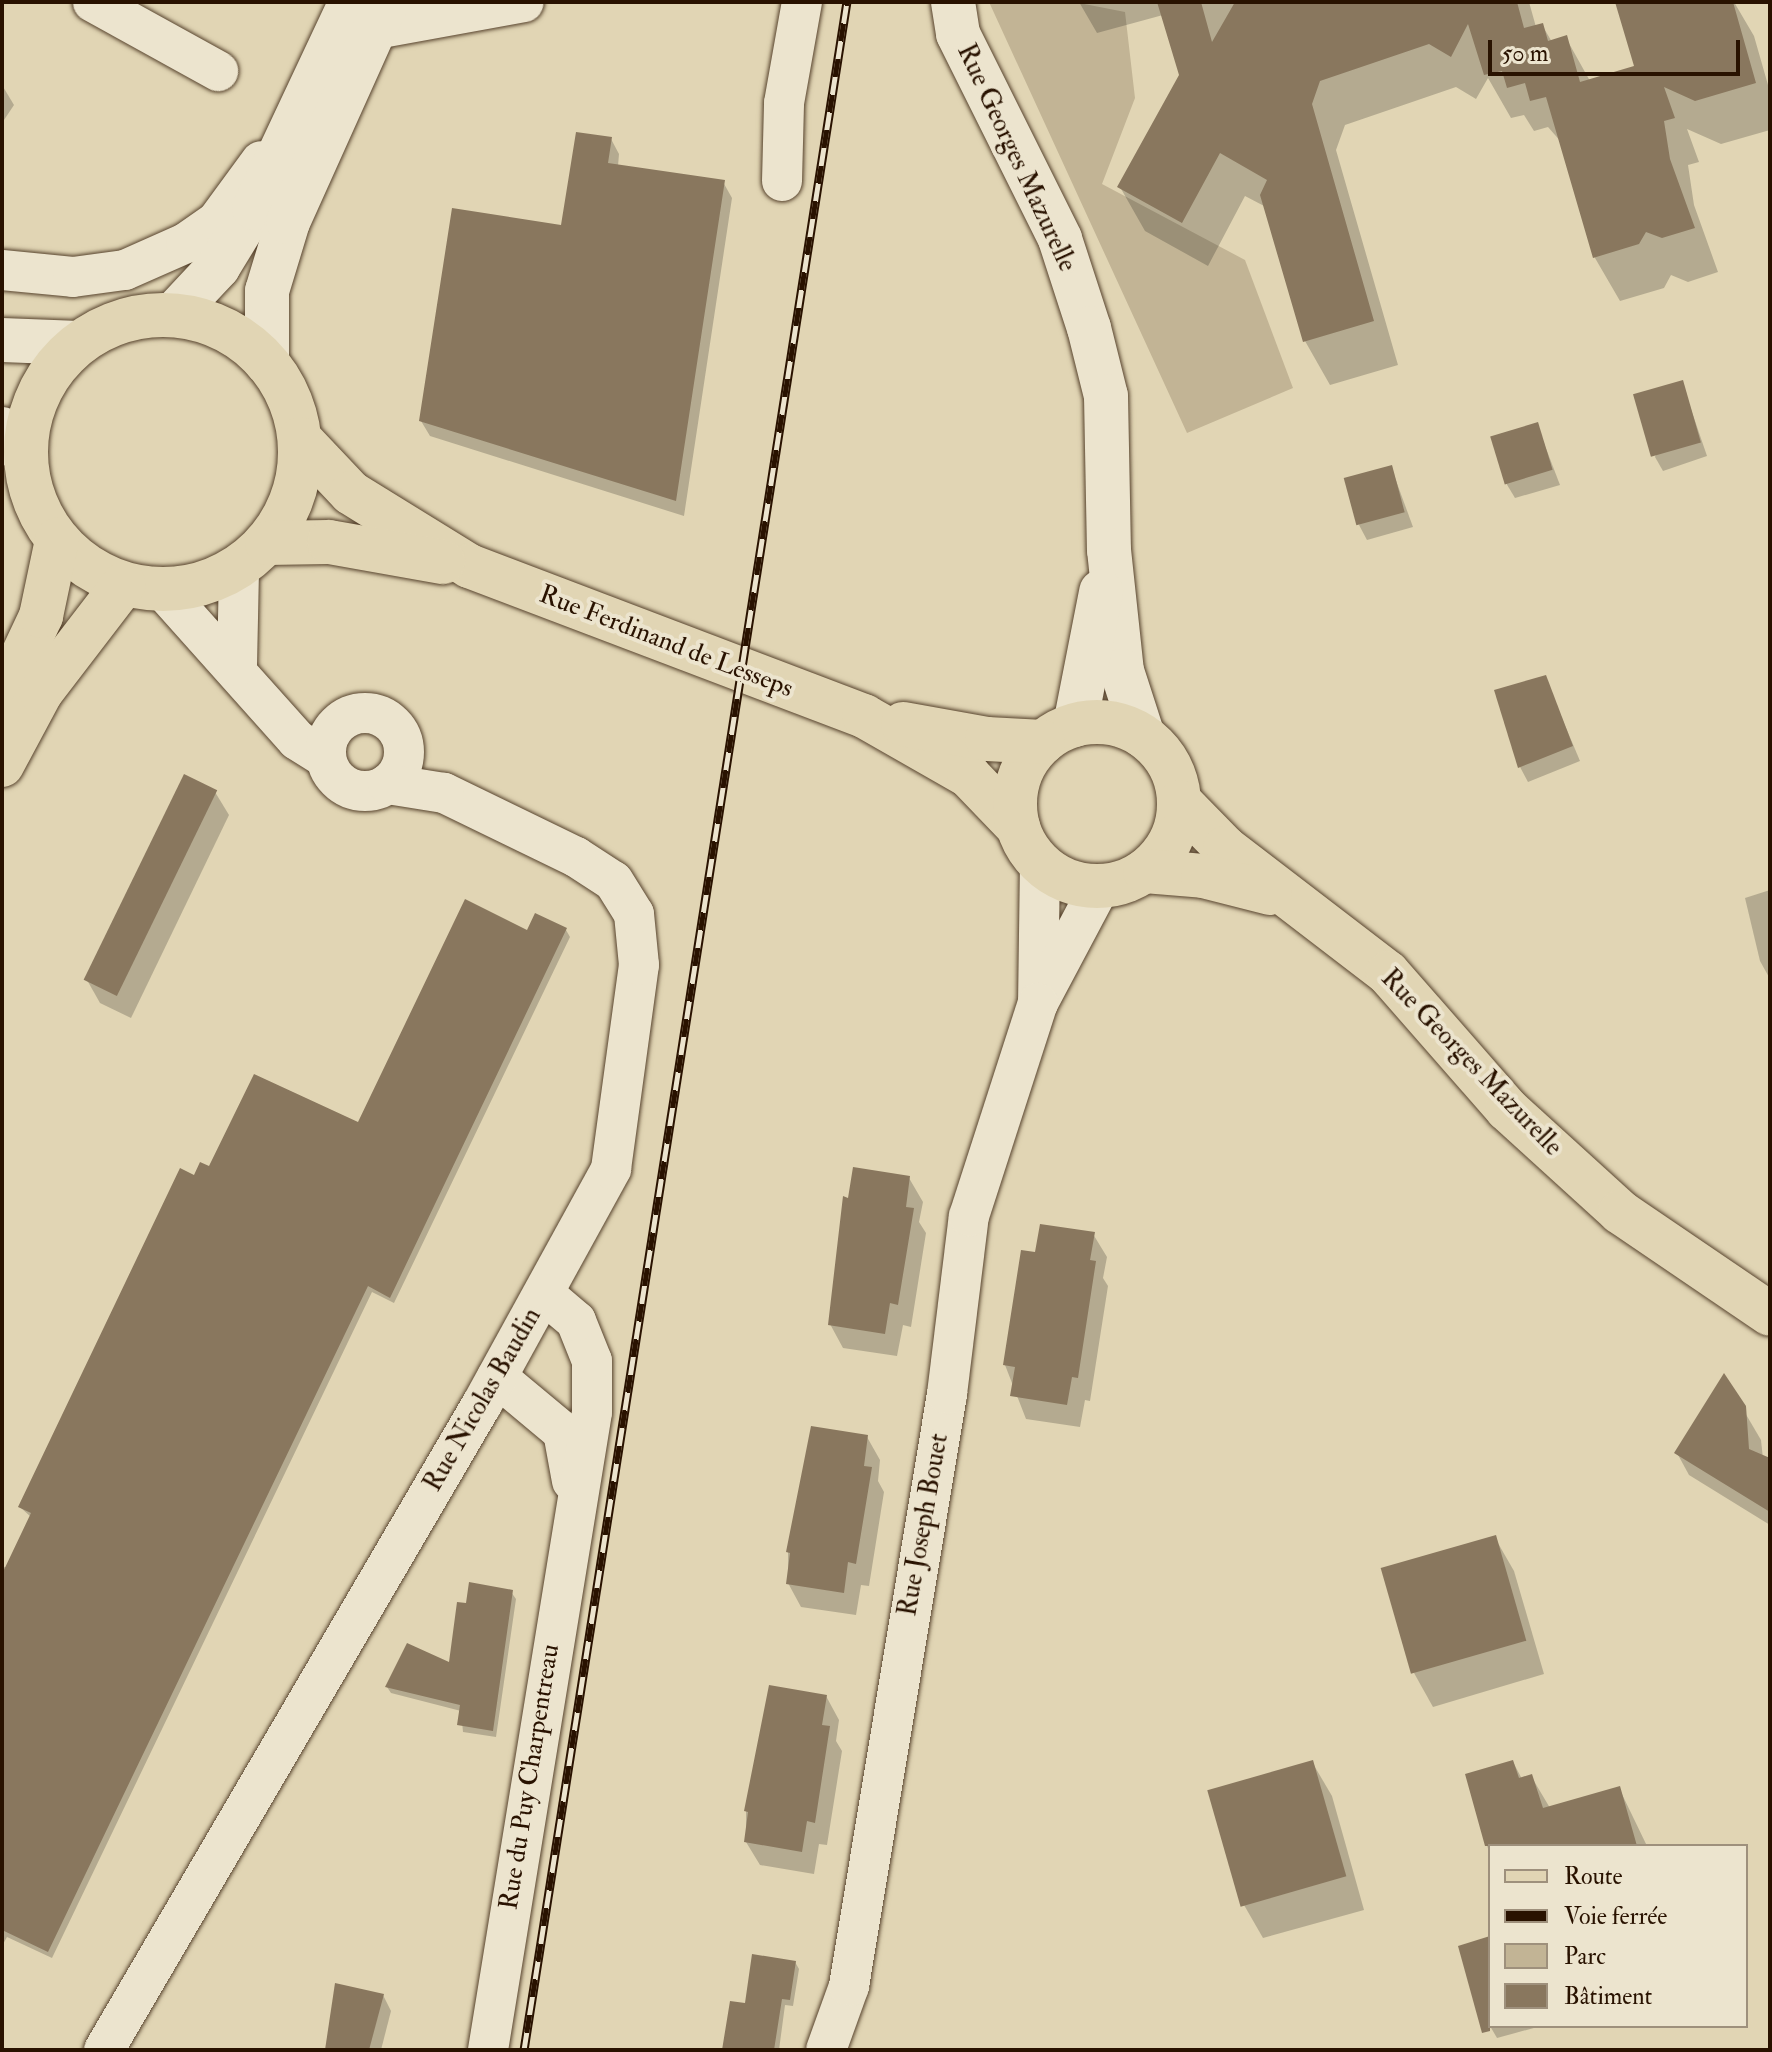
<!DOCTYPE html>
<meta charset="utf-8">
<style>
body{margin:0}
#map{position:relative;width:1772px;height:2052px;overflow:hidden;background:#e1d5b4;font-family:"IM FELL Double Pica",serif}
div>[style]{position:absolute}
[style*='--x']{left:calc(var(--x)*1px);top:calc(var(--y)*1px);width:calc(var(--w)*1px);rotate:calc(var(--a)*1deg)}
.green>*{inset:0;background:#c2b495}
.shadow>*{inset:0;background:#0003}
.building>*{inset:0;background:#89775e;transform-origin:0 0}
.roads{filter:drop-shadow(0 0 2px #57432d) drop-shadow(0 0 2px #57432d)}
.street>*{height:40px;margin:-20px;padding:0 20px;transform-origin:20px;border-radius:20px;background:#ece4ce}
.street>.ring{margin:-20px;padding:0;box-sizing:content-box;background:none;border:40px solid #ece4ce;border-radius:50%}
.secondary>*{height:44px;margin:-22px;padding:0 22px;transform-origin:22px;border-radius:22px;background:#ece4ce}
.primary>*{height:44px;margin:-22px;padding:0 22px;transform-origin:22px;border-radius:22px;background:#e1d5b4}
.primary>.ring{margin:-22px;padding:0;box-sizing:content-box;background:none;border:44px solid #e1d5b4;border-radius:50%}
.highway>*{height:44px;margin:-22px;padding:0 22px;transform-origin:22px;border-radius:22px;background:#e1d5b4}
.rail>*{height:9px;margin-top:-4.5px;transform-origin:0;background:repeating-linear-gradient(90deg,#ece4ce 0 18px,#291200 0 36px);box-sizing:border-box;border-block:2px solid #291200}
span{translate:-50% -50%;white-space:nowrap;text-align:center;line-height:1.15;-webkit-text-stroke:8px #ece4ce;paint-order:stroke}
.street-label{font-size:26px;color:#291200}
.frame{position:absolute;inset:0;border:4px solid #291200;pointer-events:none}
.legend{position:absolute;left:1488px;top:1844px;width:260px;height:184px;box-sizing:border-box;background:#ece4ce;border:2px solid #9e907c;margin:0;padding:10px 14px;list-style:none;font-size:24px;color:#291200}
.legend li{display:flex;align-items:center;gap:16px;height:40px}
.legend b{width:40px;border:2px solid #9e907c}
.scale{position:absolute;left:1488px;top:40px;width:252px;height:36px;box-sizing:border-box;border:4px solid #291200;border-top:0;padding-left:10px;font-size:24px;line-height:28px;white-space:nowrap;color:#291200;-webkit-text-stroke:6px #ece4ce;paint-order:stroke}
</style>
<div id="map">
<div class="green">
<i style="clip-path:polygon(989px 2px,1074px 2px,1125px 12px,1135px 98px,1102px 184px,1245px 260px,1293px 388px,1187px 433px)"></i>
</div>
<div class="shadow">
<i style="clip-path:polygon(1079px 2px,1529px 2px,1536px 27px,1542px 25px,1552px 42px,1566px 38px,1590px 81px,1637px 67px,1617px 2px,1734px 2px,1754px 36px,1770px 92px,1770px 130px,1721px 144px,1687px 129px,1699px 162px,1688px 165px,1694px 205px,1718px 272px,1688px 282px,1671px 275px,1664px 288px,1620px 301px,1595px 258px,1562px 143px,1548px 127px,1534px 131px,1524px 115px,1511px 118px,1488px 78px,1476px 99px,1456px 87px,1345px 125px,1336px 150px,1398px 365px,1330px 385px,1305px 341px,1266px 207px,1245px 196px,1208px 266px,1145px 231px,1120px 187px,1181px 75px,1163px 15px,1097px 33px)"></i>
<i style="clip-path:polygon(2px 85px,14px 105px,2px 123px)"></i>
<i style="clip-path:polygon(611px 139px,619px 154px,618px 166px,723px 182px,732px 198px,684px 516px,430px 436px,421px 421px,563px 228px)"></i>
<i style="clip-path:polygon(1682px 383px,1707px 456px,1663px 471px,1655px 457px)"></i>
<i style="clip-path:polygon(1537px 425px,1560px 485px,1515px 498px,1506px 483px)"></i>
<i style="clip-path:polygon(1391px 467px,1413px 527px,1367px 540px,1359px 525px)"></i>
<i style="clip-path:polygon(1545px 678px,1580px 761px,1528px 782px,1520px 767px)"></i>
<i style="clip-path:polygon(215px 792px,229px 815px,131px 1018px,100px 1003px,87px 980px)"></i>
<i style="clip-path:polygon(1770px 890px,1770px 979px,1760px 961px,1745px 898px)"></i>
<i style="clip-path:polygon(566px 930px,570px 937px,394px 1303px,372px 1292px,52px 1958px,7px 1937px,2px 1946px,2px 1566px,7px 1568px,31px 1517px,20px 1507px,194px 1178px,359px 1125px,528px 932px)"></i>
<i style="clip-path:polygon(909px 1178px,923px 1202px,919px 1222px,926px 1233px,911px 1327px,903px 1325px,897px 1356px,843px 1348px,830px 1324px,850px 1200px)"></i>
<i style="clip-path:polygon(1093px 1234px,1107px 1257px,1103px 1278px,1108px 1286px,1090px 1401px,1085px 1400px,1080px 1427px,1026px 1419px,1005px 1365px,1037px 1254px)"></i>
<i style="clip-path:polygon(1724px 1377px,1761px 1440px,1770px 1525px,1689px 1475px,1677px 1453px)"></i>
<i style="clip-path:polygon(867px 1437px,880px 1460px,878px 1481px,884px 1492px,869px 1586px,861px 1585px,856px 1615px,801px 1607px,788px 1583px,788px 1552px)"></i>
<i style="clip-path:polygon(1495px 1538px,1514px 1571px,1544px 1674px,1433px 1707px,1414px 1673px)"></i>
<i style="clip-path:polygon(511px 1592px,516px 1599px,496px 1737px,463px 1732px,461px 1711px,391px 1693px,387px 1687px,451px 1665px,468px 1605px)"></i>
<i style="clip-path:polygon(826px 1696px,839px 1720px,836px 1741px,842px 1751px,827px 1845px,819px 1844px,814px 1874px,760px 1865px,746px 1842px,746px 1811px)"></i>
<i style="clip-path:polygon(1312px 1762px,1332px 1796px,1364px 1910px,1263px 1938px,1244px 1905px)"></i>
<i style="clip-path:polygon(1513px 1762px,1522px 1779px,1531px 1776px,1550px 1808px,1619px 1788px,1647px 1846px,1490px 1846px,1490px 1856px,1468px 1775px)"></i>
<i style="clip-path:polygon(795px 1962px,799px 1969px,793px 2006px,785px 2005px,779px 2050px,724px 2050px,746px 2005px)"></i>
<i style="clip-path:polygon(383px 1995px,391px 2011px,381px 2050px,327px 2050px)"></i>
<i style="clip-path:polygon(1490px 2026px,1541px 2026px,1497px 2038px)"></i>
</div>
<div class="building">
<i style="clip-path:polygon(1157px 2px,1201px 2px,1212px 42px,1235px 2px,1517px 2px,1524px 28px,1543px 23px,1548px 41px,1567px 35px,1580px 82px,1634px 66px,1615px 2px,1733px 2px,1756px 83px,1695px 101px,1664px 87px,1675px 118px,1664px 121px,1670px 159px,1695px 228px,1662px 238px,1646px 232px,1639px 244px,1593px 258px,1546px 97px,1530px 101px,1525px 83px,1507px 88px,1502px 71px,1484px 75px,1468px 24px,1451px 57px,1429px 44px,1320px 81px,1312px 104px,1374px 321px,1303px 342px,1260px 195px,1267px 180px,1220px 153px,1182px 223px,1117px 187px,1179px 75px)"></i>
<i style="clip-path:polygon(576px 132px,612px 137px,608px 163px,725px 180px,676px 501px,419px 421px,452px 208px,561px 225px)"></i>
<i style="left:1683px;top:380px;width:65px;height:52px;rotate:74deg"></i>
<i style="left:1538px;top:422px;width:50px;height:50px;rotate:73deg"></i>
<i style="left:1392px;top:465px;width:49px;height:50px;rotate:75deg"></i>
<i style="clip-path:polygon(1546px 675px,1573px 746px,1518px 768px,1494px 690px)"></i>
<i style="left:184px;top:774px;width:37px;height:229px;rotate:26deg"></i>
<i style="clip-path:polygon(465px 899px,527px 930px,535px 913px,567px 928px,390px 1298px,368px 1286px,48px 1952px,2px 1930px,2px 1574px,31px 1513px,18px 1507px,180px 1168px,194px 1175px,200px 1162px,209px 1166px,254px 1074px,358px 1122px)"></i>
<i style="clip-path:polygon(853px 1167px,910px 1176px,906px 1207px,914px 1208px,898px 1305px,890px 1303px,885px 1334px,828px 1325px,843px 1196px,848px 1198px)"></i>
<i style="clip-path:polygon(1040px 1224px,1095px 1232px,1090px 1260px,1096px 1261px,1078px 1378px,1072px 1377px,1067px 1405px,1010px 1396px,1015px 1367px,1003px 1365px,1021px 1250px,1035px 1252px)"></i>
<i style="clip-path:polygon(1724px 1373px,1746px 1406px,1749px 1449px,1770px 1458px,1770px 1512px,1674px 1453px)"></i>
<i style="clip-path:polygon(811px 1426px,868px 1435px,864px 1466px,872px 1467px,856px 1564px,848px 1562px,844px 1593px,786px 1584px,790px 1553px,786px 1552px)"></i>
<i style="left:1496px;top:1535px;width:110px;height:120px;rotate:74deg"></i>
<i style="clip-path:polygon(469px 1582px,513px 1590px,493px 1731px,457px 1725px,460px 1705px,385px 1687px,407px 1643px,449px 1662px,457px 1602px,466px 1603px)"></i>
<i style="clip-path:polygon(769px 1685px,827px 1695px,822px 1725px,830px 1726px,815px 1823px,807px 1821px,802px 1852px,744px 1842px,748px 1812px,744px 1811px)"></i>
<i style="left:1313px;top:1760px;width:121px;height:110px;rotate:74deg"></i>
<i style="clip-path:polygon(1513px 1760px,1519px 1778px,1532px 1774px,1543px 1808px,1620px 1786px,1637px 1846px,1485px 1846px,1465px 1774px)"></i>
<i style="clip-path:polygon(1490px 1936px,1490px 2031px,1482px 2033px,1458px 1946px)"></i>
<i style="clip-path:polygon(752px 1954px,796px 1961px,790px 2000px,782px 1999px,774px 2050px,722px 2050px,730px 2001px,745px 2003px)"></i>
<i style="clip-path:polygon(335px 1983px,384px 1994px,369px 2050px,325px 2050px)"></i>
</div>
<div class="roads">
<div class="street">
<i style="--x:93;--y:2;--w:143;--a:28.9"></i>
<i style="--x:376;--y:29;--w:150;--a:-10.3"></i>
<i style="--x:782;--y:181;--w:78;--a:-88.5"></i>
<i style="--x:784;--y:103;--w:103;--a:-79.9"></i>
<i style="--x:2;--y:270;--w:71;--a:5.6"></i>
<i style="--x:73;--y:277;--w:52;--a:-7.7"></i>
<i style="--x:125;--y:270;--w:67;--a:-23.9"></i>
<i style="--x:186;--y:243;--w:38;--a:-35"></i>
<i style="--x:217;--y:221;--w:74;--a:-53.7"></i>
<i style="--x:163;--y:590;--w:201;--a:48.2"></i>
<i style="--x:297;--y:740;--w:34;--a:32"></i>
<i style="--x:237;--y:666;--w:99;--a:-88.8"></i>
<i class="ring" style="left:326px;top:713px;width:38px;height:38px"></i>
<i style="--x:1040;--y:862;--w:141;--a:90.8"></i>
<i style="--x:1038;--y:1003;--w:132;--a:-62.1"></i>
<i style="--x:497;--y:1377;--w:86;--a:39.8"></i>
<i style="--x:563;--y:1432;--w:50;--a:79.6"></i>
<i style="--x:104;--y:2050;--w:748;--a:-59.67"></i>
<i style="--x:482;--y:1404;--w:268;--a:-61.2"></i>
<i style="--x:611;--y:1169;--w:206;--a:-82.2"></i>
<i style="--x:639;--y:965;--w:51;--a:-95.6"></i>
<i style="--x:634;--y:914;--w:39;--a:-122"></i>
<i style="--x:613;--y:881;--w:44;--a:-147"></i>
<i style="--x:576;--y:857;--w:147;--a:-154.1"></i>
<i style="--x:444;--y:793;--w:57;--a:-170.9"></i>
<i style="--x:488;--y:2050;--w:646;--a:-80.74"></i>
<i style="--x:592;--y:1412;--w:51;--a:-90"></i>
<i style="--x:592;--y:1361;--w:43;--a:-111.8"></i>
<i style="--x:576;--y:1321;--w:42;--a:-139.8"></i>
<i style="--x:826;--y:2050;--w:68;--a:-70.2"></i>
<i style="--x:849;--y:1986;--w:600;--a:-80.6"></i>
<i style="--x:947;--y:1394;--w:179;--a:-83"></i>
<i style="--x:969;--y:1216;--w:224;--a:-72.1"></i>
</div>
<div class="secondary">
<i style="--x:953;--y:2;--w:32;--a:81"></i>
<i style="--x:958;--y:34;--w:229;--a:63.5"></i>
<i style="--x:1060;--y:239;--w:94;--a:72"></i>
<i style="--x:1089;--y:328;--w:70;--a:76"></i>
<i style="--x:1106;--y:396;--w:154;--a:88.9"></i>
<i style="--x:1109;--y:550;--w:122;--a:83.9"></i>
<i style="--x:1122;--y:671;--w:68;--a:72.1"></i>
<i style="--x:173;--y:315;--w:66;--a:-46.8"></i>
<i style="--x:218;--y:267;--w:69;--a:-58.6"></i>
<i style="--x:254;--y:208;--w:228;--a:-64.8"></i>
<i style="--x:2;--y:340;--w:77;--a:2.2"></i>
<i style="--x:267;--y:363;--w:72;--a:-90"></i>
<i style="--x:267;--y:291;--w:72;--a:-73.1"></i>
<i style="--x:288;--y:222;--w:241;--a:-65.8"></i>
<i style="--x:2;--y:429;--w:35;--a:49"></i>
<i style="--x:1075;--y:725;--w:136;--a:-78.9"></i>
</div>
<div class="primary">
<i class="ring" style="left:26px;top:315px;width:230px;height:230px"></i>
<i style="--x:300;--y:439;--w:74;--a:46.6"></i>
<i style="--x:351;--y:493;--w:139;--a:31.7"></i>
<i style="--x:469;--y:566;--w:423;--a:20.8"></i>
<i style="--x:864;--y:716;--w:121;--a:29.7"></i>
<i style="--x:969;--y:776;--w:71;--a:46.1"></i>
<i style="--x:267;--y:543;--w:62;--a:-0.9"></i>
<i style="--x:329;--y:542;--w:116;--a:10"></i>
<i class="ring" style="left:1015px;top:722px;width:120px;height:120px"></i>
<i style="--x:903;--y:724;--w:85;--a:10.1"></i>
<i style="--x:987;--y:739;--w:56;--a:3.1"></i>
<i style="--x:1180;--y:802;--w:64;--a:45.6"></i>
<i style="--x:1225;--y:848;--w:205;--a:37.5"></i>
<i style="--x:1388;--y:973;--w:181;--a:48.8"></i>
<i style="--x:1507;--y:1109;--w:153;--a:42.3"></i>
<i style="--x:1620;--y:1212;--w:181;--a:34.2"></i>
<i style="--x:1145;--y:871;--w:58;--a:4.9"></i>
<i style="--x:1203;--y:876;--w:69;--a:14.2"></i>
</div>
<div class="highway">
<i style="--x:2;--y:699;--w:92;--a:-64.8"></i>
<i style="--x:41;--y:616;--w:78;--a:-78.1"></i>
<i style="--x:2;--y:765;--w:83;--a:-61.9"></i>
<i style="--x:41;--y:692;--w:136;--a:-52.5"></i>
</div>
</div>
<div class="rail">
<i style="--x:524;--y:2050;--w:2073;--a:-81.04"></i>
</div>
<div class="street-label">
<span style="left:1016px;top:158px;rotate:65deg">Rue Georges Mazurelle</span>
<span style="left:666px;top:642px;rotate:21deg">Rue Ferdinand de Lesseps</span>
<span style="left:1471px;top:1063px;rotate:46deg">Rue Georges Mazurelle</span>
<span style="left:483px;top:1400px;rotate:-60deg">Rue Nicolas Baudin</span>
<span style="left:924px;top:1525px;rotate:-80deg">Rue Joseph Bouet</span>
<span style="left:530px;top:1777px;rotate:-81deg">Rue du Puy Charpentreau</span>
</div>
<div class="frame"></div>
<ul class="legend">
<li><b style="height:10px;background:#e1d5b4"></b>Route</li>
<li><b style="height:10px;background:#291200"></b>Voie ferrée</li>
<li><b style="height:22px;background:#c2b495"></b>Parc</li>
<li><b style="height:22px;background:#89775e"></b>Bâtiment</li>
</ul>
<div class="scale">50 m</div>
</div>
